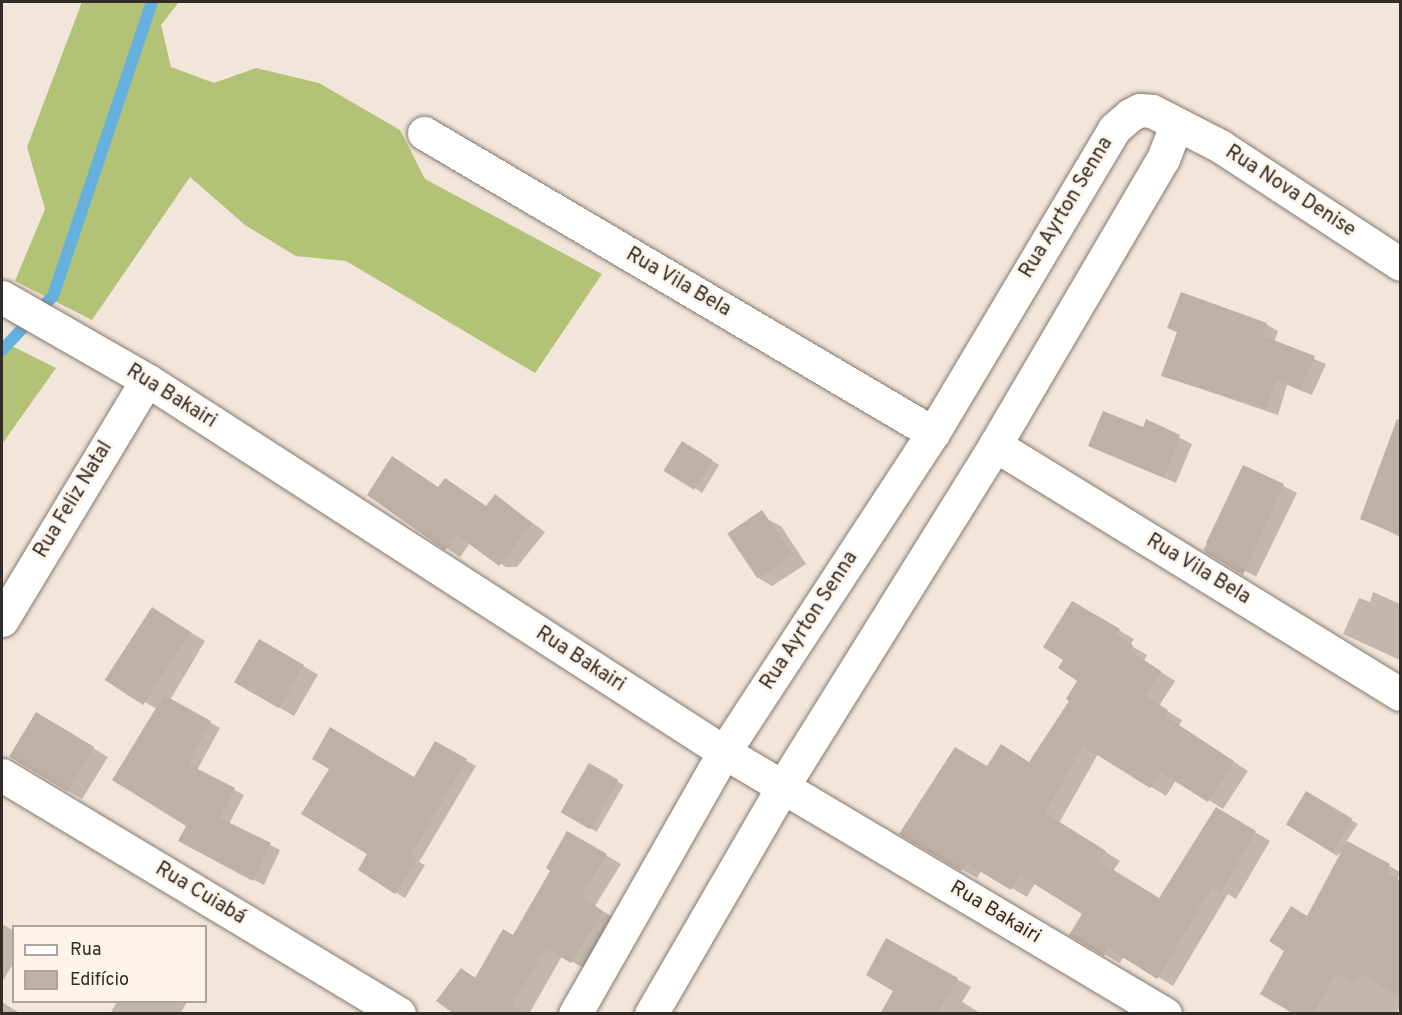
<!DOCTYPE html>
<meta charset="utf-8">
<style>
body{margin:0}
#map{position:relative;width:1402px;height:1015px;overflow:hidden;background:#f2e5d9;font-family:Overpass,sans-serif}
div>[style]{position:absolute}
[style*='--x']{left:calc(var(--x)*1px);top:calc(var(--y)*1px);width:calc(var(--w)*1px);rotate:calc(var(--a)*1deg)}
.forest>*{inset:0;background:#b2c276}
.shadow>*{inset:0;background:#0003;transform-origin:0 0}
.stream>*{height:12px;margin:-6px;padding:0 6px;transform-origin:6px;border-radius:6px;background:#65b0df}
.building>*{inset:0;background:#bdb0a5;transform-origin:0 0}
.roads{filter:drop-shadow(0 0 2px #85796e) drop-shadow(0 0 2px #85796e)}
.minor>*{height:33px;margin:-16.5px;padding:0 16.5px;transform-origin:16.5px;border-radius:16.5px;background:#fff}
span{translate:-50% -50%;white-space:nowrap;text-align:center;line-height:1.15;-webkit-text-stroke:5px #fdf3e9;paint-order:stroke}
.street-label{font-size:20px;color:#312c28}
.frame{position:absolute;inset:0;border:3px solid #312c28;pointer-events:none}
.legend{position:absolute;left:12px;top:925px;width:195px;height:78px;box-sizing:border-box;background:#fdf3e9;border:2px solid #aba39c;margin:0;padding:8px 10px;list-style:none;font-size:18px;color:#312c28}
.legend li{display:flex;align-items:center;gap:12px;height:30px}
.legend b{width:30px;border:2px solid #aba39c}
</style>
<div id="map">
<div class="forest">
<i style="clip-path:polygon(82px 2px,179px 2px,161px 25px,171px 67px,214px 83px,256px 68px,319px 83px,400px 130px,425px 179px,602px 274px,535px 373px,346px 261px,296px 256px,245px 225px,190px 177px,92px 320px,15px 281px,45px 209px,27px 147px)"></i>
<i style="clip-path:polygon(2px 341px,56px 368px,2px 444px)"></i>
</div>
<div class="shadow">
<i style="clip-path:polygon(1266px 324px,1278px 331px,1274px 342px,1326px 364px,1312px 395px,1287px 385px,1278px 415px,1163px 376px,1179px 333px,1169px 328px)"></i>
<i style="clip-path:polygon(1147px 421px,1192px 444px,1176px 483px,1090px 445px,1144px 429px)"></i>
<i style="clip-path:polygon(690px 447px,719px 465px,702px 493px,695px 488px)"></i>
<i style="left:1244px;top:467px;width:59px;height:93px;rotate:26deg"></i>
<i style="clip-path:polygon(446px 480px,487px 507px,495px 496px,545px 532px,517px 567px,506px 567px,470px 543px,460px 557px,369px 495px,439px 488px)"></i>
<i style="clip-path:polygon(1400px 486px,1400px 537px,1362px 518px)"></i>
<i style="clip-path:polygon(765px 518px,781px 526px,806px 564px,772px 586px,757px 577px)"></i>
<i style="clip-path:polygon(1373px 592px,1400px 604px,1400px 660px,1343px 634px,1359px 598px,1370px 602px)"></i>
<i style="clip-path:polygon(1072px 603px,1134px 639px,1130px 645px,1147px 655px,1144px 661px,1175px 681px,1159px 706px,1182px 720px,1179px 726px,1248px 771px,1223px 809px,1176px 780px,1166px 796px,1098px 754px,1059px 823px,1120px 861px,1113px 871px,1159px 899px,1216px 809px,1270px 841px,1236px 899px,1228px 894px,1173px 986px,1124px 956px,1120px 963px,1071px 935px,1084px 913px,1035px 883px,1027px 897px,982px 870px,977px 878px,901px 834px,987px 768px,1030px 763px,1071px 701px,1080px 680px,1065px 660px)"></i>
<i style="clip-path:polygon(167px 618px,205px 641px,170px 700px,220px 728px,197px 770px,244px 795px,229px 824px,280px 850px,264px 885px,190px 846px,188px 825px,157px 709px,108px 681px)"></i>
<i style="left:260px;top:641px;width:67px;height:48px;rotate:30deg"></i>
<i style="clip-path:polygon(51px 723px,108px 757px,82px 799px,68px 791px)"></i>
<i style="clip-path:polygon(435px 743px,476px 766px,419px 862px,425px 865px,405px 898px,395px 892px,414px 779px)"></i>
<i style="left:589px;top:765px;width:40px;height:54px;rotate:30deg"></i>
<i style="clip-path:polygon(1306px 793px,1358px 824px,1346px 842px,1400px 872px,1397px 881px,1400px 883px,1400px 1006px,1396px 1014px,1297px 1014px,1308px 918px,1346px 847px,1337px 856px,1288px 824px)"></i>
<i style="clip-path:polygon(568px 833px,621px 864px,595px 906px,617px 920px,587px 970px,562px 956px,529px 1014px,457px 1014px,461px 970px,476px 978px,513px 937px,552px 870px)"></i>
<i style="clip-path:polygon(2px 924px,14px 931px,14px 962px,2px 982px)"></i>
<i style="clip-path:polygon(887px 940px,971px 987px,962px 1002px,982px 1014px,882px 1014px,895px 990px)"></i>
<i style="clip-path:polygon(2px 1002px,21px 1014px,2px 1014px)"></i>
<i style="clip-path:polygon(117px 1002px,187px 1002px,180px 1014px,110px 1014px)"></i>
</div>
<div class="stream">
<i style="--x:2;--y:350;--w:74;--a:-46.6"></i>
<i style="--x:53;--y:296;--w:310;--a:-71.4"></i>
</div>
<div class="building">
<i style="clip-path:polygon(1181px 292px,1267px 323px,1263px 336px,1315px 356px,1300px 389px,1276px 380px,1267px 409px,1161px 376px,1177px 332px,1167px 328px)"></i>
<i style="clip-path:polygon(1103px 411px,1143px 427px,1146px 419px,1180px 435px,1164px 478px,1088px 446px)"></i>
<i style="clip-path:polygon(1397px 419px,1401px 420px,1401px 536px,1360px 519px)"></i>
<i style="left:682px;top:441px;width:36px;height:35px;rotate:32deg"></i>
<i style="clip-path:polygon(392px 456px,438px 487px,445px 478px,486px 506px,495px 494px,532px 523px,499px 566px,457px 535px,445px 550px,367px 495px)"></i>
<i style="clip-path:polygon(1243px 465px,1284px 484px,1243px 575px,1205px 552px,1209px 544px,1206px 543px)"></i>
<i style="left:762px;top:510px;width:54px;height:42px;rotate:56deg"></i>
<i style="clip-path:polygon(1072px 601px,1120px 629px,1116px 635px,1133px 645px,1130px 651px,1161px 671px,1145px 696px,1168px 710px,1165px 716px,1234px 761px,1208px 802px,1160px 772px,1150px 788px,1083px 746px,1045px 813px,1106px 851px,1099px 861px,1159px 898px,1216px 807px,1256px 831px,1221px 892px,1212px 887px,1157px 979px,1108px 948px,1104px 956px,1069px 935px,1082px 914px,1020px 875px,1011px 890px,966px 863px,961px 871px,899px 834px,955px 747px,987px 766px,1001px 744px,1029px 762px,1069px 701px,1066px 699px,1077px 681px,1058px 668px,1063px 660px,1043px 647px)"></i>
<i style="left:152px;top:607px;width:46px;height:87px;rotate:33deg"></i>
<i style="left:259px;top:639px;width:52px;height:50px;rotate:30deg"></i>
<i style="clip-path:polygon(164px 695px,211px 721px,188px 764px,235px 788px,220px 818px,271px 843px,253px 881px,178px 841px,186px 826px,112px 780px)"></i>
<i style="left:36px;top:712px;width:68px;height:52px;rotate:31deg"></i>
<i style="clip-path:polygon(330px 727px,414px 777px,435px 741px,467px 759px,411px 855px,417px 859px,395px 894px,358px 870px,367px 854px,301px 814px,329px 769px,312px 759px)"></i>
<i style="left:589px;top:763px;width:34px;height:57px;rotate:30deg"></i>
<i style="left:1306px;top:791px;width:54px;height:39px;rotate:31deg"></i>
<i style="clip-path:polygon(567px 831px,607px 854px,581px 897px,603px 911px,571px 963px,546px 948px,512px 1005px,524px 1014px,454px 1014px,436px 1001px,461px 968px,475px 978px,503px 929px,513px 935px,550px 871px,546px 868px)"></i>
<i style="clip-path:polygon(1347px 841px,1390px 864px,1386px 872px,1401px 881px,1401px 997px,1361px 974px,1354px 985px,1336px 974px,1313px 1014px,1294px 1014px,1260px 994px,1284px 951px,1269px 941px,1291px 906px,1307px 916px)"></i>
<i style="clip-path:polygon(886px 938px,958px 978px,936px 1014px,880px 1014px,893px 991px,866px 975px)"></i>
</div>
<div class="roads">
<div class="minor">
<i style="--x:424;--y:133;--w:591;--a:30.51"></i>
<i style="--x:2;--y:297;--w:167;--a:29.8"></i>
<i style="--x:147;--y:380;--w:687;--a:32.81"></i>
<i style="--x:724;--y:752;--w:513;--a:30.71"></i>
<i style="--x:995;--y:445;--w:475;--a:31.6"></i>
<i style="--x:2;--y:620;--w:280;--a:-58.9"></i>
<i style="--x:2;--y:775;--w:463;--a:31"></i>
<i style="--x:575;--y:1014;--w:301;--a:-60.4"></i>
<i style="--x:724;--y:752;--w:381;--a:-56.8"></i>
<i style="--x:933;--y:433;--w:354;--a:-59.2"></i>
<i style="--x:1114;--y:129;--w:21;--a:-41"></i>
<i style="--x:1130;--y:115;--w:11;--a:-27"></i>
<i style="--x:1140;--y:110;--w:12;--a:5"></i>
<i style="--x:1152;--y:111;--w:76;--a:27.2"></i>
<i style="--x:1220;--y:146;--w:215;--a:33.2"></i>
<i style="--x:651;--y:1014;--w:263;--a:-59.9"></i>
<i style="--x:783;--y:786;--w:402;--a:-58.1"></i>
<i style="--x:995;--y:445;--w:332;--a:-59.6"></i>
<i style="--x:1163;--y:159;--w:36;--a:-69"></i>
</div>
</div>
<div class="street-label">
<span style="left:1290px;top:192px;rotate:33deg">Rua Nova Denise</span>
<span style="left:1067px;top:208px;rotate:-59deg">Rua Ayrton Senna</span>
<span style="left:678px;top:283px;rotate:30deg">Rua Vila Bela</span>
<span style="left:171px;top:397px;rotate:32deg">Rua Bakairi</span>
<span style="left:74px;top:500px;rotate:-59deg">Rua Feliz Natal</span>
<span style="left:1198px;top:570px;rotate:31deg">Rua Vila Bela</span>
<span style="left:810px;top:621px;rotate:-57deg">Rua Ayrton Senna</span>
<span style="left:580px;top:660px;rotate:33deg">Rua Bakairi</span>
<span style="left:200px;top:894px;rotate:31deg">Rua Cuiabá</span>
<span style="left:995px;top:913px;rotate:31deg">Rua Bakairi</span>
</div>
<div class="frame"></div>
<ul class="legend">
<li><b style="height:8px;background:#fff"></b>Rua</li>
<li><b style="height:16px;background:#bdb0a5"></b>Edifício</li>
</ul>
</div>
